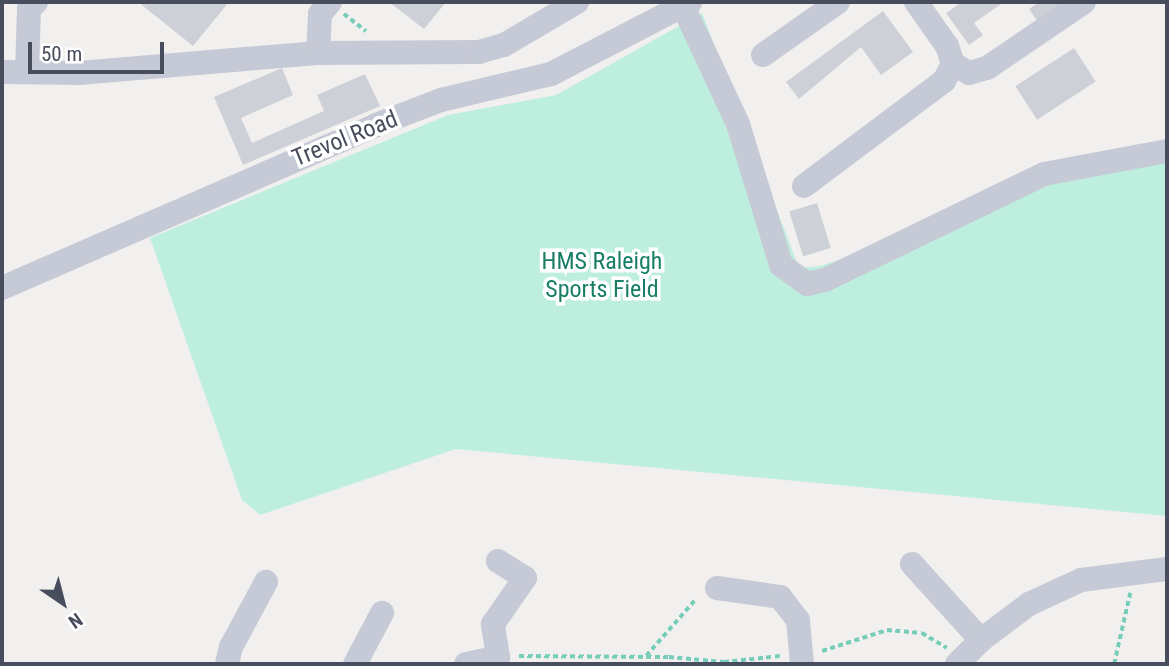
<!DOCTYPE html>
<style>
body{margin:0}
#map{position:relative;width:1169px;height:666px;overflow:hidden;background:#f2f0ef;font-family:"Roboto Condensed",sans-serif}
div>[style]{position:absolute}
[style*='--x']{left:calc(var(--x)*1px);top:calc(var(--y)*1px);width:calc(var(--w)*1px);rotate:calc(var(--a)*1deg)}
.green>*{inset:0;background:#beefde}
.building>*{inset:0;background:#ced0d7;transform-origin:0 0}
.path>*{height:3.5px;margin-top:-1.75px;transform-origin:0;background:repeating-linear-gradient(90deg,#76cdb9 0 5px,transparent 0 8.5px)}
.minor>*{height:24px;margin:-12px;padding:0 12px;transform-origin:12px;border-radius:12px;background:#c6cad6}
span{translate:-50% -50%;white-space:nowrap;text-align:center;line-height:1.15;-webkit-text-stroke:7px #fff;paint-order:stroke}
.street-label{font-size:24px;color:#474d5c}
.park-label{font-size:24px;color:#187e66}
.frame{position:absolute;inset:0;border:4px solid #474d5c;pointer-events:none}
.north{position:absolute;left:28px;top:568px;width:70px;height:70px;-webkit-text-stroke:5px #fff;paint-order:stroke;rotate:145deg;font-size:19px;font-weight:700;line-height:28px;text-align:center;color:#474d5c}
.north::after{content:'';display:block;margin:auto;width:24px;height:32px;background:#474d5c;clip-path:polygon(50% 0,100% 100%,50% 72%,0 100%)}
.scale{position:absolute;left:28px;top:42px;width:136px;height:32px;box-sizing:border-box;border:4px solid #474d5c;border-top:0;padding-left:9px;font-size:21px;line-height:24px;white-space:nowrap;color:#474d5c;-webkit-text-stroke:5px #fff;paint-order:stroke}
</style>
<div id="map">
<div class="green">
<i style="clip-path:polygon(702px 13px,799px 268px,821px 266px,1167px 143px,1167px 516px,456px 449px,260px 515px,242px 500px,150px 238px,448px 115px,556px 95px)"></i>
</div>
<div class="building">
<i style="clip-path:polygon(138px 2px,229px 2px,193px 46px)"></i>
<i style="clip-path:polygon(389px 2px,446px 2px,424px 29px)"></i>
<i style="clip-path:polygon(962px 2px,1004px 2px,974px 23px,983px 35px,969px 45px,946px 13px)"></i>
<i style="clip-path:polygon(1039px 2px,1076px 2px,1041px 26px,1029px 9px)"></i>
<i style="clip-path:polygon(883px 11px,913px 52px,881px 75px,861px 47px,799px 99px,786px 82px)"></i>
<i style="left:1074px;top:48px;width:40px;height:70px;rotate:57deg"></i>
<i style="clip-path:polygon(282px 68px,293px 95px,241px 118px,252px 143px,324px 111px,317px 95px,365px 74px,380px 106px,243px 165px,214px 97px)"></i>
<i style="left:817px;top:203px;width:47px;height:29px;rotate:73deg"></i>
</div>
<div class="path">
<i style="--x:344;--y:14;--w:28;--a:38"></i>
<i style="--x:822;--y:651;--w:68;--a:-17.9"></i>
<i style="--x:887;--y:630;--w:35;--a:5"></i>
<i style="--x:922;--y:633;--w:29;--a:31"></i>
<i style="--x:519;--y:656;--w:150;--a:0.4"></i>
<i style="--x:669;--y:657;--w:55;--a:5.2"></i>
<i style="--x:724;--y:662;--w:56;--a:-6.1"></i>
<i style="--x:646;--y:656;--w:74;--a:-48.8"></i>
<i style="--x:1114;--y:664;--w:73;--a:-77.3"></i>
</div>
<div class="minor">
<i style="--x:683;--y:6;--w:130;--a:65"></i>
<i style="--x:738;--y:124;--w:147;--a:73"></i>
<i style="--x:781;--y:265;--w:32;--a:36"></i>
<i style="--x:807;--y:284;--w:18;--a:-13"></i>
<i style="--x:825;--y:280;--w:243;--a:-25.8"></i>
<i style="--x:1044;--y:174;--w:125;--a:-10.6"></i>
<i style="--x:318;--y:53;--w:39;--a:-87"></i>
<i style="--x:320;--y:14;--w:16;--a:-50"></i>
<i style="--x:763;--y:55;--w:92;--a:-35.2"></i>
<i style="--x:953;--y:64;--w:18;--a:29"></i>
<i style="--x:969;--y:73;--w:19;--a:-16"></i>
<i style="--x:987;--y:68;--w:117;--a:-34.2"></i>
<i style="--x:2;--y:72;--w:77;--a:0.7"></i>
<i style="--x:79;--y:73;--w:240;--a:-4.8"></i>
<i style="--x:318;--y:53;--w:161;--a:-0.4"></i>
<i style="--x:479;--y:52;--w:26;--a:-16"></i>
<i style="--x:504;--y:45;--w:85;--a:-30.5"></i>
<i style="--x:27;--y:72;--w:63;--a:-88.2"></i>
<i style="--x:29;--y:9;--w:10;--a:-45"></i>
<i style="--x:804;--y:186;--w:175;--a:-36.9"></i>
<i style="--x:944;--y:81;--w:19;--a:-62"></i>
<i style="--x:953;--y:64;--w:19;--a:-108"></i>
<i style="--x:947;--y:46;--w:54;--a:-125.2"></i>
<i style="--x:2;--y:288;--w:408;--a:-23.5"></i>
<i style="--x:376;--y:125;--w:70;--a:-21"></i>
<i style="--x:441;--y:100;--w:113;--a:-13.3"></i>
<i style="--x:551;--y:74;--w:157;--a:-27.4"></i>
<i style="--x:912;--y:564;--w:103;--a:47.8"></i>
<i style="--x:717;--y:588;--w:64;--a:8.1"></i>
<i style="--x:780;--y:597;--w:29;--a:52"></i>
<i style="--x:798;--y:620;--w:44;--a:84.8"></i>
<i style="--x:227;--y:664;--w:17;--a:-77"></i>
<i style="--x:231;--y:647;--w:74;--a:-61.7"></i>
<i style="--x:355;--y:664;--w:58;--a:-62.1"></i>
<i style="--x:466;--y:664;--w:33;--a:-12"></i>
<i style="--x:498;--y:657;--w:33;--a:-99"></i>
<i style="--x:493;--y:624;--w:56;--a:-55.2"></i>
<i style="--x:525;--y:578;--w:32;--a:-148"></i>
<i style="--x:957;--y:664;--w:34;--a:-45"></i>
<i style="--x:981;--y:640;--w:60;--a:-36.9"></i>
<i style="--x:1029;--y:604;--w:57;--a:-24.8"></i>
<i style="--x:1081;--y:580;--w:87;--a:-7.3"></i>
</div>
<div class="street-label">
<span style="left:345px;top:139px;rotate:-22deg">Trevol Road</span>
</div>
<div class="park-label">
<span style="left:602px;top:276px">HMS Raleigh<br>Sports Field</span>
</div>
<div class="frame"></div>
<div class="north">N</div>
<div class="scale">50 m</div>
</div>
